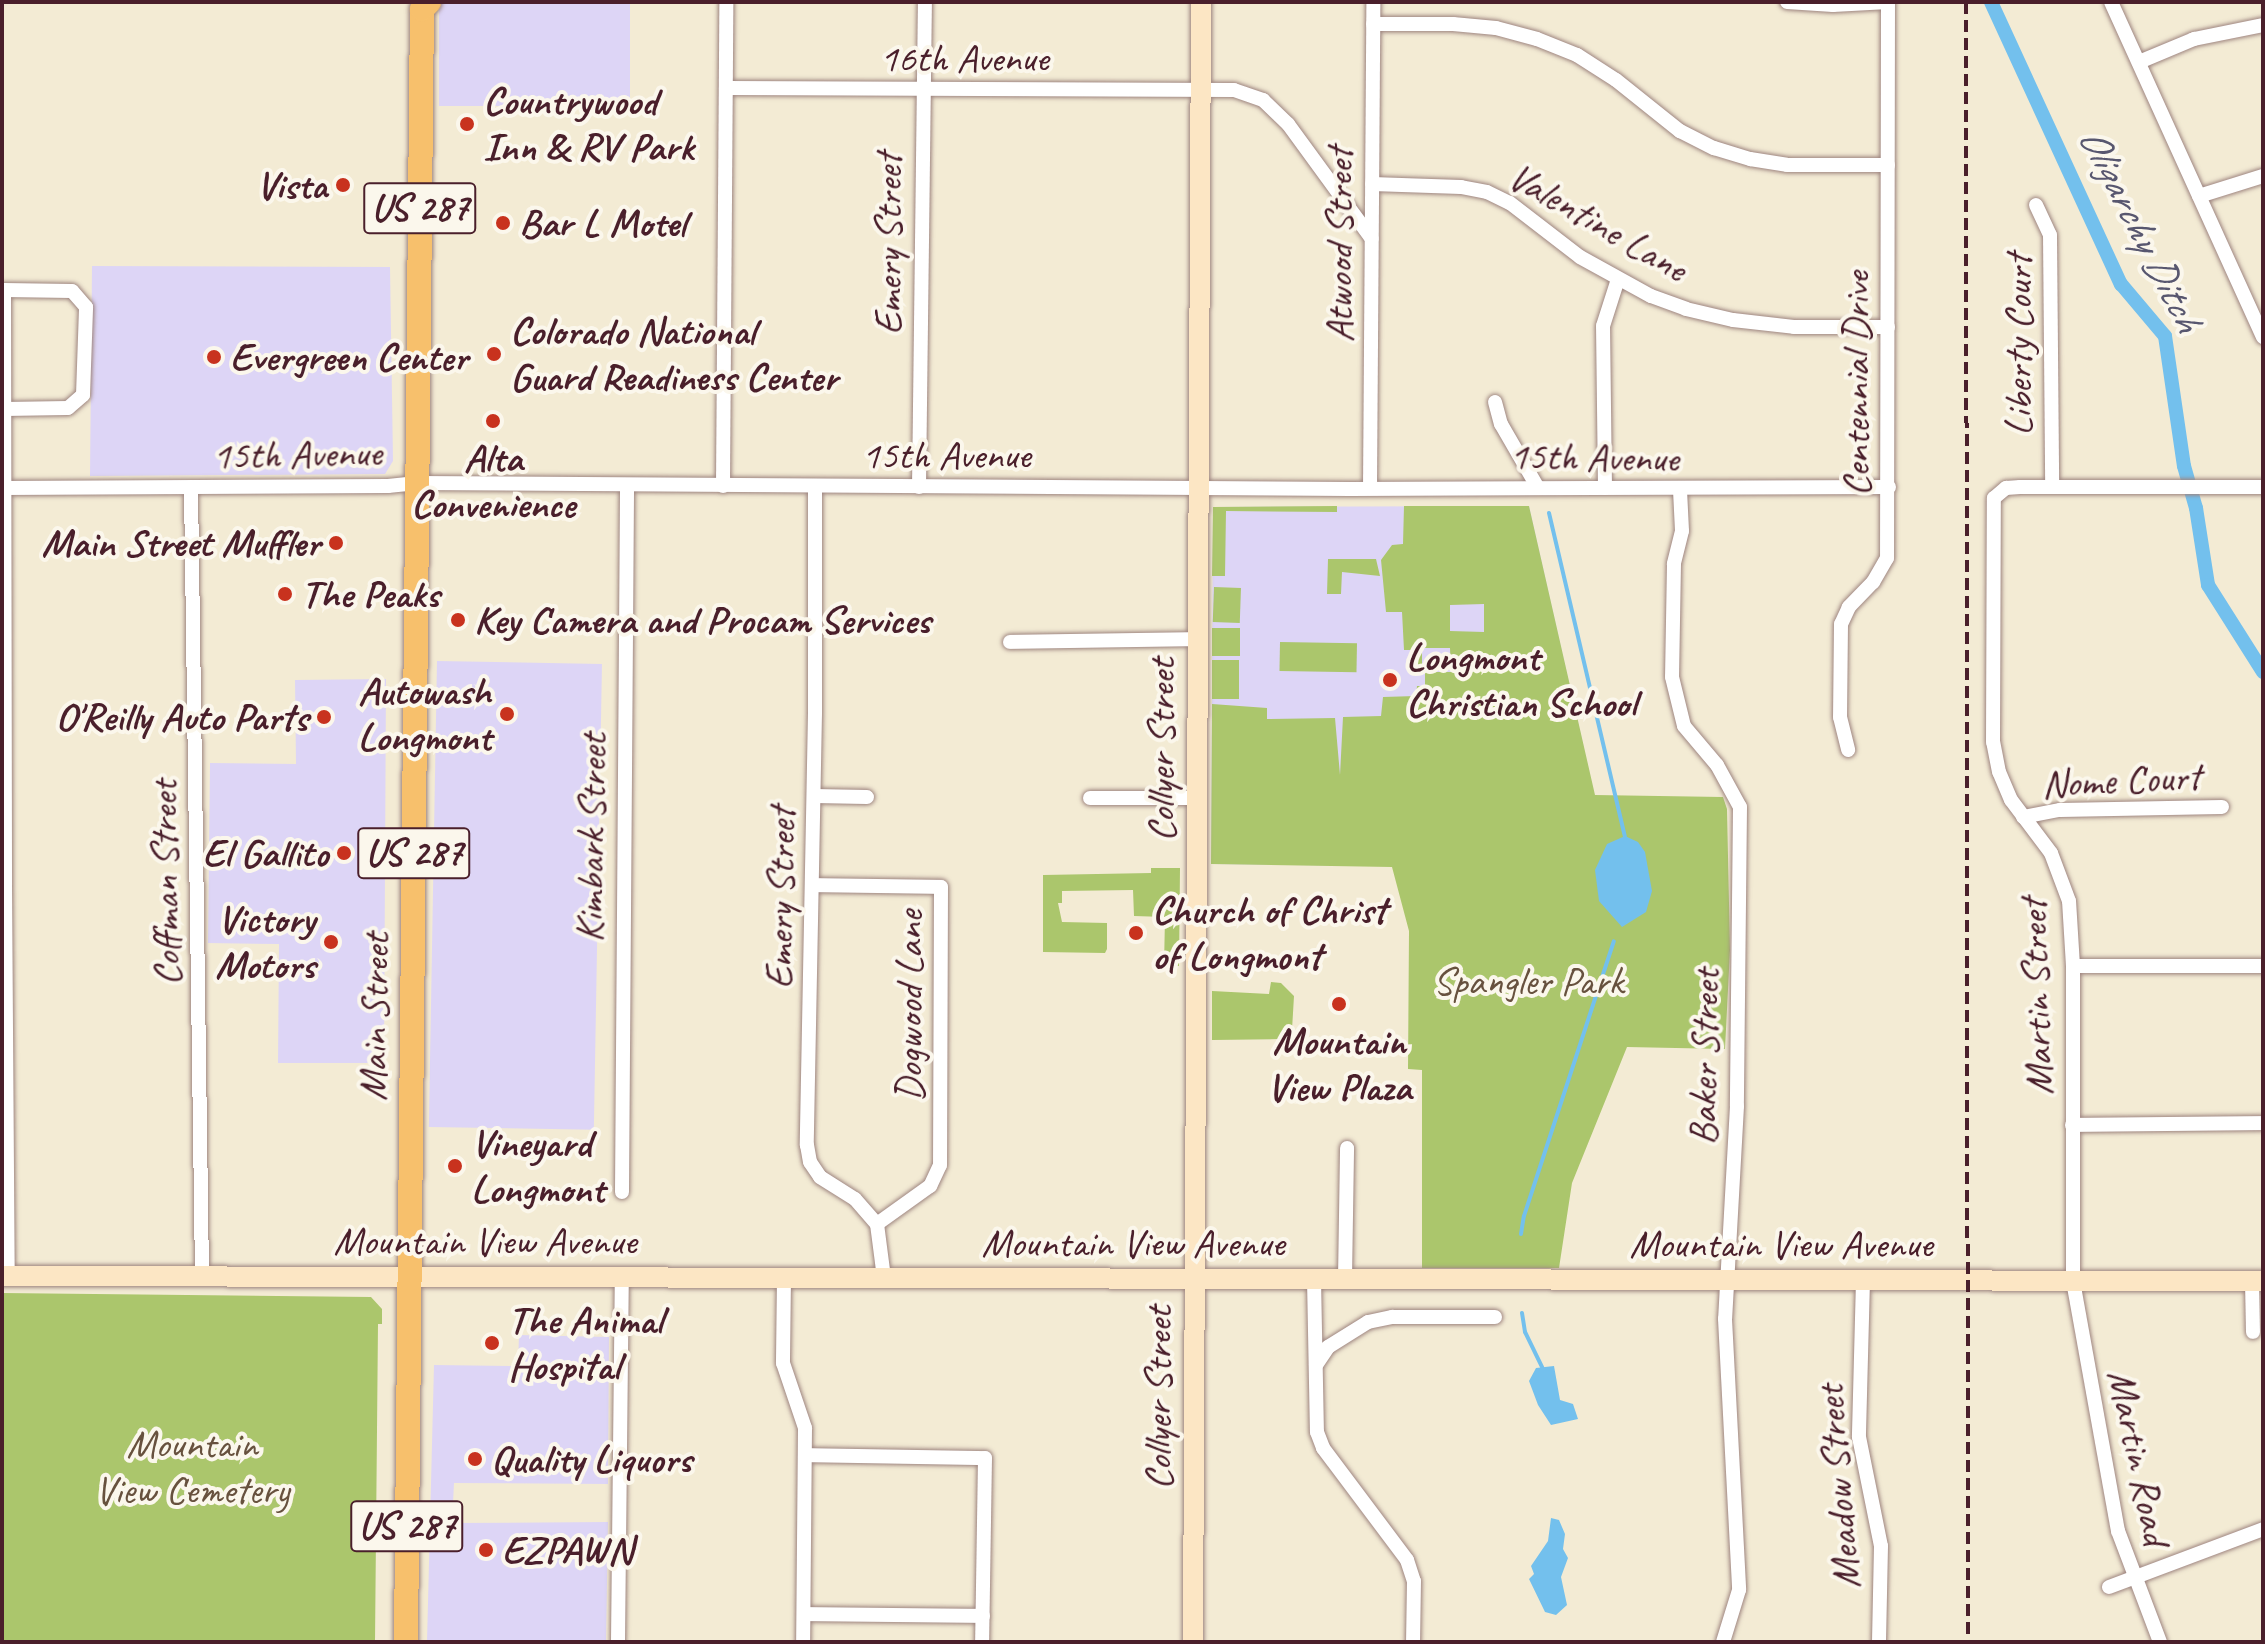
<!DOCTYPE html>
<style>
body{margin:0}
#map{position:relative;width:2265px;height:1644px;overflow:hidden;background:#f3ebd4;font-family:Caveat,sans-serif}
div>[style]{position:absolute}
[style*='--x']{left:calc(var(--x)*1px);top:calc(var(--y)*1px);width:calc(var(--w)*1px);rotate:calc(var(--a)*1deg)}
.built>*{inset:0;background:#ddd5f6;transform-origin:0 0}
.green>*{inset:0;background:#abc66c;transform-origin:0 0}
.water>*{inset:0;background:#73c0ed}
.stream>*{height:4px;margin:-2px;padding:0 2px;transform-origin:2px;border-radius:2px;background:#73c0ed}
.canal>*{height:14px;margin:-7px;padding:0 7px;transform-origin:7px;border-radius:7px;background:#73c0ed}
.roads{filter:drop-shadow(0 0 2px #9e8580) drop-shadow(0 0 2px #9e8580)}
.street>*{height:14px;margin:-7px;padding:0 7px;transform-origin:7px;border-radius:7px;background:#fff}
.secondary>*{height:20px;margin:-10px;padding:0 10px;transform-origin:10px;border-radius:10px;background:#fce6c4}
.highway>*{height:24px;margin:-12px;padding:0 12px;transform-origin:12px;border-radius:12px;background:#f7c06c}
.rail>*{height:4px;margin-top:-2px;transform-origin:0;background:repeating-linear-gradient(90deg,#4a1f2b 0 12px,transparent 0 18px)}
.dots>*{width:22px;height:22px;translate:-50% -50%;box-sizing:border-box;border:4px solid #fbf7ec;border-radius:50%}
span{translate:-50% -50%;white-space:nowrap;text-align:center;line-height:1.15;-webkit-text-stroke:8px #fbf7ec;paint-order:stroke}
.shield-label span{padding:2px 6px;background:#fbf7ec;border:2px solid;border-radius:6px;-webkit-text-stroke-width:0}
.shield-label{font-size:38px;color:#4a1f2b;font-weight:700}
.street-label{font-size:40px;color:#4a1f2b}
.poi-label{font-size:40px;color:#4a1f2b;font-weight:700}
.left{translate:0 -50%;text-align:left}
.right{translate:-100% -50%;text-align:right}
.park-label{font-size:40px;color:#67513e}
.water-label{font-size:42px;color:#58576f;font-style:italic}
.frame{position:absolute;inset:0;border:4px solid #4a1f2b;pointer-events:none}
</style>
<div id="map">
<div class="built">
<i style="left:439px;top:2px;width:191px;height:104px"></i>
<i style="clip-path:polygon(92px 266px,390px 267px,393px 461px,385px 474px,90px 476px)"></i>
<i style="clip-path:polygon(1529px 506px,1600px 819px,1392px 866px,1211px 864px,1213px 507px)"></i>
<i style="left:437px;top:661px;width:165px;height:466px;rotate:1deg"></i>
<i style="clip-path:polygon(386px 679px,384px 1063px,278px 1063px,279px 944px,208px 943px,210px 763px,296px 764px,295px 680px)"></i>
<i style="clip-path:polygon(519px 1335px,609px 1337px,608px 1484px,454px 1483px,452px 1523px,608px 1522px,606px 1642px,427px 1642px,434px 1365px,518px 1366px)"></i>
</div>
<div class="green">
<i style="clip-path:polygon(1337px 506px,1337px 512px,1226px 511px,1225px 576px,1212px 576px,1213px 507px)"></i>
<i style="clip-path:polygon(evenodd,1404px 506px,1529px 506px,1595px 795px,1723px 797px,1727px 809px,1730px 950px,1725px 1049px,1627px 1047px,1572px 1183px,1559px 1268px,1422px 1268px,1422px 1070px,1408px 1069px,1409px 931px,1392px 867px,1211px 864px,1212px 704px,1267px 708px,1267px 719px,1335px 718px,1340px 775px,1343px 717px,1381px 716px,1383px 697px,1416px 696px,1417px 686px,1425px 686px,1425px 672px,1451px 672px,1450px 648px,1422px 648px,1422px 668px,1418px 668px,1418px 650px,1404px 650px,1402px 612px,1386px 612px,1381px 560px,1392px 545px,1403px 544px,1404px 506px,1484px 604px,1484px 632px,1450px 631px,1450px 605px,1484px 604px)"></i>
<i style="clip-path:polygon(1328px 559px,1376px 559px,1380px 576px,1342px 572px,1341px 594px,1327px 594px)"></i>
<i style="left:1214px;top:587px;width:27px;height:35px;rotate:2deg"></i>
<i style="left:1212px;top:628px;width:28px;height:28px"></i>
<i style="left:1280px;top:642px;width:77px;height:29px;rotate:1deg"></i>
<i style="left:1212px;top:660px;width:27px;height:39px"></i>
<i style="clip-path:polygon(1151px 868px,1180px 868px,1179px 966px,1164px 966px,1165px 917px,1134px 916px,1133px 890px,1062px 891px,1062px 903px,1058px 903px,1062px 922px,1107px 923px,1107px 949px,1105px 953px,1043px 952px,1043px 875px,1151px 873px)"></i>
<i style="clip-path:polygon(1271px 982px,1281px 983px,1294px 996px,1292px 1030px,1281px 1039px,1212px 1040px,1212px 991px,1269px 994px)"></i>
<i style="clip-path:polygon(2px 1293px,371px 1297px,382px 1309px,382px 1324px,378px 1324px,375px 1642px,2px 1642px)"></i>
</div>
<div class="water">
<i style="clip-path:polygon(1625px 836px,1638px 842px,1645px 852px,1652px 891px,1646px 912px,1622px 927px,1599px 901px,1595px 870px,1607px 844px)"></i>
<i style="clip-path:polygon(1554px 1366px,1560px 1400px,1573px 1404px,1578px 1419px,1551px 1425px,1538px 1405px,1529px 1381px,1536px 1368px)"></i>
<i style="clip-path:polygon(1551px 1518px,1559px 1520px,1565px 1534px,1563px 1549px,1568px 1558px,1561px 1577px,1567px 1605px,1556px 1615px,1545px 1612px,1529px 1579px,1534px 1574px,1531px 1566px,1548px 1541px)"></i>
</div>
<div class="stream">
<i style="--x:1549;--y:513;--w:332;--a:76.8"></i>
<i style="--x:1521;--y:1234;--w:18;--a:-81"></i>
<i style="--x:1524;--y:1216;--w:289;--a:-71.9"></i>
<i style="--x:1522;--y:1313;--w:19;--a:81"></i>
<i style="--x:1525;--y:1332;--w:39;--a:64"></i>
</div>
<div class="canal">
<i style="--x:1991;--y:2;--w:311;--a:65.3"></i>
<i style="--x:2121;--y:284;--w:68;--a:49.8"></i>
<i style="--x:2165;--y:336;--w:131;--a:81.7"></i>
<i style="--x:2184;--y:466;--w:44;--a:74.1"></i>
<i style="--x:2196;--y:508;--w:78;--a:81.1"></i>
<i style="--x:2208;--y:585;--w:103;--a:57.7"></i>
</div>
<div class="roads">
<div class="street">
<i style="--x:1787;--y:2;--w:46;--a:3.7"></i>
<i style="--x:1833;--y:5;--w:55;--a:-3.1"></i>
<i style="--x:1888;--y:2;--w:556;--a:90.1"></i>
<i style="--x:1887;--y:558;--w:28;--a:120"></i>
<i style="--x:1873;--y:582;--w:35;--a:134"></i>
<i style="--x:1849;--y:607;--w:19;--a:115"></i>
<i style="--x:1841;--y:624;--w:93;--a:90.6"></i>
<i style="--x:1840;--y:717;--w:34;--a:76"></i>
<i style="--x:2111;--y:2;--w:368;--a:65.6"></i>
<i style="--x:1373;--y:24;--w:80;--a:0"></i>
<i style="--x:1453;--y:24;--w:43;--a:5.3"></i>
<i style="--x:1496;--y:28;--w:42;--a:15"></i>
<i style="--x:1537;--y:39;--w:43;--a:21.8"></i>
<i style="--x:1577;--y:55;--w:46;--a:32.7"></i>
<i style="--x:1616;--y:80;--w:82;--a:38.6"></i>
<i style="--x:1680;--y:131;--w:38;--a:27"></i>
<i style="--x:1714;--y:148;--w:38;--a:17"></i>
<i style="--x:1750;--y:159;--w:37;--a:9"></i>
<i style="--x:1787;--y:165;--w:101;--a:0"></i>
<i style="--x:2139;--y:62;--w:60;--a:-22.7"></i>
<i style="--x:2194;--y:39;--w:70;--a:-11.5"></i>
<i style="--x:726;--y:88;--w:508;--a:0.23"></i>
<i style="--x:1234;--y:90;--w:31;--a:19"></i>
<i style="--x:1263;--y:100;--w:35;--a:44"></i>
<i style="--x:1288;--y:124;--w:142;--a:53.9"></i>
<i style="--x:1372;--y:184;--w:89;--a:1.9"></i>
<i style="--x:1461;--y:187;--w:26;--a:11"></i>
<i style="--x:1487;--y:192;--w:25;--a:26"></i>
<i style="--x:1510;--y:203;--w:88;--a:37.6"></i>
<i style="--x:1580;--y:257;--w:81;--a:28.8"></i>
<i style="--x:1651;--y:296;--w:37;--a:20"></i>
<i style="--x:1686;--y:309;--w:48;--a:13.2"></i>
<i style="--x:1733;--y:320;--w:61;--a:6.5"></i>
<i style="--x:1794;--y:327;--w:94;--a:0"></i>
<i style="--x:2199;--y:196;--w:67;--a:-17.4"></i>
<i style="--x:2036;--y:205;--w:33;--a:65"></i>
<i style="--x:2050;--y:235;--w:252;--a:89.5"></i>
<i style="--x:1495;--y:402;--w:23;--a:75"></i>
<i style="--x:1501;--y:424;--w:74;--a:60"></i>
<i style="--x:4;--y:409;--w:64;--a:-0.9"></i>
<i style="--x:68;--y:408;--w:20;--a:-41"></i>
<i style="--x:83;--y:395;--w:88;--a:-88"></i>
<i style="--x:86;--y:307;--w:21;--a:-131"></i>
<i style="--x:72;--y:291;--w:68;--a:-179.2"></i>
<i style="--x:4;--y:290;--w:595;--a:89.9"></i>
<i style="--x:5;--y:885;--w:391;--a:89.6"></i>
<i style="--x:723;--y:486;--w:484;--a:-89.6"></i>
<i style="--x:191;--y:487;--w:790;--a:89.2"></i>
<i style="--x:815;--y:487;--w:226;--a:90"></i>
<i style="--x:815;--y:713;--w:432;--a:91.1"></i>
<i style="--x:807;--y:1145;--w:17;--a:80"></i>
<i style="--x:810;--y:1162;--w:18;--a:56"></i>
<i style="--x:820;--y:1177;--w:41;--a:32.2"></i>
<i style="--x:855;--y:1199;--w:33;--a:49"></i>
<i style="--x:877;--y:1224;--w:54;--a:82.6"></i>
<i style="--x:919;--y:487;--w:485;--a:-89.3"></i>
<i style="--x:2;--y:488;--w:386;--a:-0.3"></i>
<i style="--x:388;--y:486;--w:29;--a:-6"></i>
<i style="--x:417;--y:483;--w:933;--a:0.37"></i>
<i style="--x:1350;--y:489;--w:539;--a:-0.21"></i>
<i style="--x:1370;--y:488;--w:486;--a:-89.6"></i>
<i style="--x:1605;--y:488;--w:162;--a:-90.7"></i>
<i style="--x:1603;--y:326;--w:49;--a:-72.3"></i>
<i style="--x:1680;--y:490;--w:41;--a:87.2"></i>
<i style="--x:1682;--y:531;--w:34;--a:104"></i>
<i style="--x:1674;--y:564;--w:113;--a:91"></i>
<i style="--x:1672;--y:677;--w:50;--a:76.2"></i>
<i style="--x:1684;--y:726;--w:51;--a:49.8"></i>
<i style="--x:1717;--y:765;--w:48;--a:61.3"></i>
<i style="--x:1740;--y:807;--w:299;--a:90.6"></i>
<i style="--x:1737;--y:1106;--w:213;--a:93.2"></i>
<i style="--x:1725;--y:1319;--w:271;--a:87"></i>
<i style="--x:1739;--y:1590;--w:54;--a:107.1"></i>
<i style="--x:1010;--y:642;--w:187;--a:-0.9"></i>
<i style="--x:814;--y:796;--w:53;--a:1.1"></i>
<i style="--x:1090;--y:798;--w:108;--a:0"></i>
<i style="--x:2023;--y:817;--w:38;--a:-11"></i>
<i style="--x:2060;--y:810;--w:162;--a:-1.1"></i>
<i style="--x:813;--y:885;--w:128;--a:0.9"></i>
<i style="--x:941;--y:887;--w:278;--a:90.2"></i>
<i style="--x:940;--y:1165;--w:23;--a:115"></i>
<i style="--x:930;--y:1186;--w:65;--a:144.4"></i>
<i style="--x:2073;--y:966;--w:190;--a:0"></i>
<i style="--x:2072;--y:1125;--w:191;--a:-0.6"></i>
<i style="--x:622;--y:1192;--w:706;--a:-89.59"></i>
<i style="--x:784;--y:1278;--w:85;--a:90.7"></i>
<i style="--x:783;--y:1363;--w:69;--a:71.3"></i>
<i style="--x:805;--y:1428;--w:214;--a:90.5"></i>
<i style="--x:1314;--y:1279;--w:153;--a:88.9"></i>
<i style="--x:1317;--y:1432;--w:17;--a:69"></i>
<i style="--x:1323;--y:1448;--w:140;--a:53.1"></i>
<i style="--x:1407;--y:1560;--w:22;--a:72"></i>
<i style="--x:1414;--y:1581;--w:61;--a:90.9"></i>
<i style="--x:1345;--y:1279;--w:131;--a:-89.1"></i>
<i style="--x:1863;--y:1280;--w:157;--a:91.5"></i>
<i style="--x:1859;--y:1437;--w:111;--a:78.6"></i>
<i style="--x:1881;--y:1546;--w:96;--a:91.2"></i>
<i style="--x:2252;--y:1281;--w:51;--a:88.9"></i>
<i style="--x:1316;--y:1365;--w:22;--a:-56"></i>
<i style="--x:1328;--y:1347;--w:47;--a:-32"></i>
<i style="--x:1368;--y:1322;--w:25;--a:-12"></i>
<i style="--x:1392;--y:1317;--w:103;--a:0"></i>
<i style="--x:805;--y:1455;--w:180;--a:1"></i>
<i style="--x:985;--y:1458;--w:184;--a:90.9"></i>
<i style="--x:2109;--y:1587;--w:165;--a:-20.6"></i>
<i style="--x:804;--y:1614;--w:179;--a:0.6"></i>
<i style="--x:618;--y:1642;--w:364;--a:-89.4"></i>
<i style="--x:2160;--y:1642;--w:119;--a:-110.7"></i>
<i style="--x:2118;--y:1531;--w:255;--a:-100.2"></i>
<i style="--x:2073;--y:1280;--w:314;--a:-90"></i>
<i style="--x:2073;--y:966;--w:65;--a:-93.5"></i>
<i style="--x:2069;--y:901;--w:51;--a:-110.6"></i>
<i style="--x:2051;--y:853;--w:66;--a:-127"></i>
<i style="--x:2011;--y:800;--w:30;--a:-113"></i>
<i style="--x:1999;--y:772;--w:31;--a:-101"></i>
<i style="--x:1993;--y:742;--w:244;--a:-89.8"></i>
<i style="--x:1994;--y:498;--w:16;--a:-40"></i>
<i style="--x:2006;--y:488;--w:14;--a:-4"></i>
<i style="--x:2020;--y:487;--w:243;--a:0"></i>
</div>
<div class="secondary">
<i style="--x:2;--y:1276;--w:2261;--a:0.13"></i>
<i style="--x:1193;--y:1642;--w:1640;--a:-89.72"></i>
</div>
<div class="highway">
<i style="--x:406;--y:1642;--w:1633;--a:-89.44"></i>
<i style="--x:422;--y:9;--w:10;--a:-45"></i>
</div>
</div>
<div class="rail">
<i style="--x:1966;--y:2;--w:1640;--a:89.93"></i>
</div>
<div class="dots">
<i style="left:467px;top:124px;background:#c8321e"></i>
<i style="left:343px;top:185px;background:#c8321e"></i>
<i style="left:503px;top:223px;background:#c8321e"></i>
<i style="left:494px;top:354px;background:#c8321e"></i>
<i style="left:214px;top:357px;background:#c8321e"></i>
<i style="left:493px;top:421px;background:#c8321e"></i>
<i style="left:336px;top:543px;background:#c8321e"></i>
<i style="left:285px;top:594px;background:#c8321e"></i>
<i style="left:458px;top:620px;background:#c8321e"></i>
<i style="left:1390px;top:680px;background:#c8321e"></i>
<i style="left:507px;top:714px;background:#c8321e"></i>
<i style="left:324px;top:717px;background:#c8321e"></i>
<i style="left:344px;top:853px;background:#c8321e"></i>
<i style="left:1136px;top:933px;background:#c8321e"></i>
<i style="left:331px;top:942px;background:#c8321e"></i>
<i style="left:1339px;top:1004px;background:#c8321e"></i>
<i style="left:455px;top:1166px;background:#c8321e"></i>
<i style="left:492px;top:1343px;background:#c8321e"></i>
<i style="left:475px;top:1459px;background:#c8321e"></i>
<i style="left:486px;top:1550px;background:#c8321e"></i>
</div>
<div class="shield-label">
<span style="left:420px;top:208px">US 287</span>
<span style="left:414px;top:853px">US 287</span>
<span style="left:407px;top:1526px">US 287</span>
</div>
<div class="street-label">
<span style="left:964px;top:58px">16th Avenue</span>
<span style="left:1598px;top:222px;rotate:30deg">Valentine Lane</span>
<span style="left:888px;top:244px;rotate:-90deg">Emery Street</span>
<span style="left:1339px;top:245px;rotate:-90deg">Atwood Street</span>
<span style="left:2018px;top:345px;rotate:-90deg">Liberty Court</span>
<span style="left:1856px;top:384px;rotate:-90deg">Centennial Drive</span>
<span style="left:297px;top:454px;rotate:-1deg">15th Avenue</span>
<span style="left:946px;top:455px">15th Avenue</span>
<span style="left:1594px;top:457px;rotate:1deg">15th Avenue</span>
<span style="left:1161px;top:750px;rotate:-90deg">Collyer Street</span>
<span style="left:2121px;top:780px;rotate:-3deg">Nome Court</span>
<span style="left:591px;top:838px;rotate:-89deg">Kimbark Street</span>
<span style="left:165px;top:883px;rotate:-91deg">Coffman Street</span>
<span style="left:780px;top:898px;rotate:-89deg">Emery Street</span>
<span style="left:2036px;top:997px;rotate:-92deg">Martin Street</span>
<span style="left:909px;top:1006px;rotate:-90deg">Dogwood Lane</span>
<span style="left:374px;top:1017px;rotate:-89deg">Main Street</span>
<span style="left:1704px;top:1057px;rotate:-89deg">Baker Street</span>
<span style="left:485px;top:1241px">Mountain View Avenue</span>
<span style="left:1133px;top:1243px">Mountain View Avenue</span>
<span style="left:1781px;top:1244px">Mountain View Avenue</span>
<span style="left:1158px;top:1398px;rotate:-90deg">Collyer Street</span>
<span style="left:2139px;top:1457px;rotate:78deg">Martin Road</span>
<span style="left:1838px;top:1487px;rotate:-95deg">Meadow Street</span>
</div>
<div class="poi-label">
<span class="left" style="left:483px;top:124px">Countrywood<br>Inn &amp; RV Park</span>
<span class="right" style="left:327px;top:185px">Vista</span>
<span class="left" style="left:519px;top:223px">Bar L Motel</span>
<span class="left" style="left:510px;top:354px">Colorado National<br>Guard Readiness Center</span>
<span class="left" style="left:230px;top:357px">Evergreen Center</span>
<span style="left:493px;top:481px">Alta<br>Convenience</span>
<span class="right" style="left:320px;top:543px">Main Street Muffler</span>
<span class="left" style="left:301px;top:594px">The Peaks</span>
<span class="left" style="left:474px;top:620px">Key Camera and Procam Services</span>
<span class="left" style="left:1406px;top:680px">Longmont<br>Christian School</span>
<span class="right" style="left:491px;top:714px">Autowash<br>Longmont</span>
<span class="right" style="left:308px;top:717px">O'Reilly Auto Parts</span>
<span class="right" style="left:328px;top:853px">El Gallito</span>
<span class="left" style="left:1152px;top:933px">Church of Christ<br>of Longmont</span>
<span class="right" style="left:315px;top:942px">Victory<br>Motors</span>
<span style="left:1339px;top:1064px">Mountain<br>View Plaza</span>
<span class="left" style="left:471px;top:1166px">Vineyard<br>Longmont</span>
<span class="left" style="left:508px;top:1343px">The Animal<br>Hospital</span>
<span class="left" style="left:491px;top:1459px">Quality Liquors</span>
<span class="left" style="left:502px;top:1550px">EZPAWN</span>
</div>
<div class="park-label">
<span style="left:1528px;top:981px">Spangler Park</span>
<span style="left:192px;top:1467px">Mountain<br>View Cemetery</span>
</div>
<div class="water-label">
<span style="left:2140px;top:229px;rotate:63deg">Oligarchy Ditch</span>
</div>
<div class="frame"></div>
</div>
